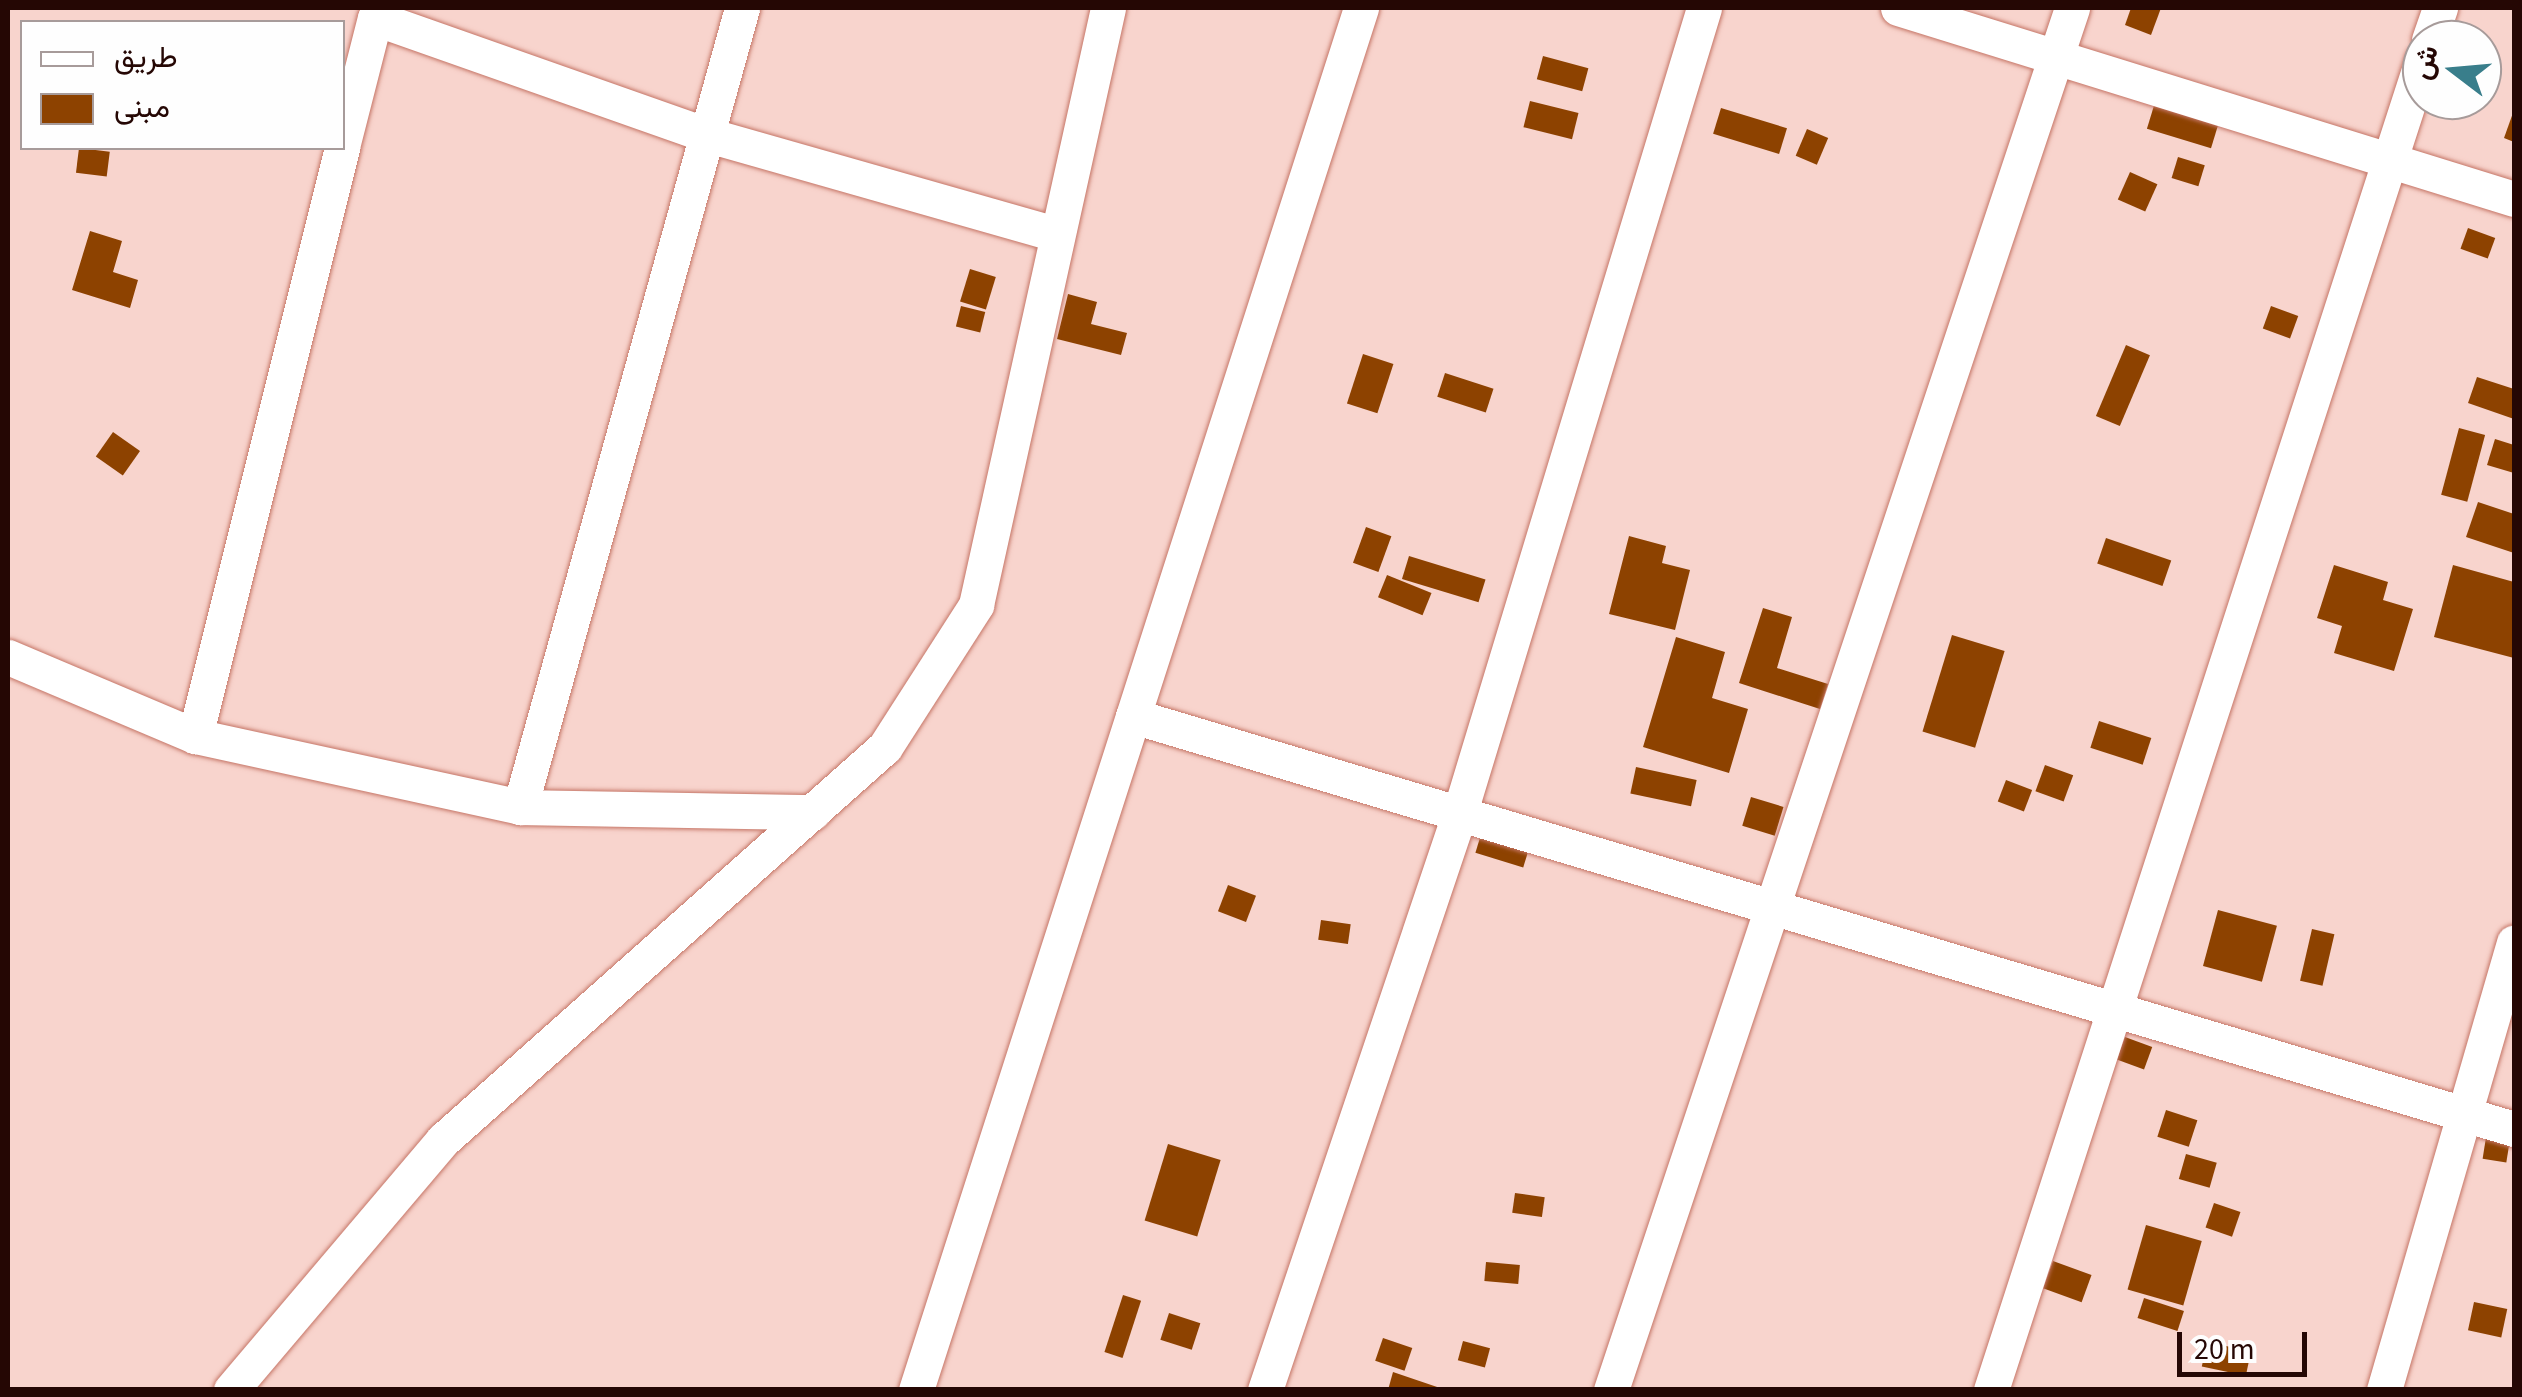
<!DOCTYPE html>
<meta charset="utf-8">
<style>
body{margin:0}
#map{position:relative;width:2522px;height:1397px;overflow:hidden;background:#f8d4cd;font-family:"Source Sans 3",Vazirmatn,sans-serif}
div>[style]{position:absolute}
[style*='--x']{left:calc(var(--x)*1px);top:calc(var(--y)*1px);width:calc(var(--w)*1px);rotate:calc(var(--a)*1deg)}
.building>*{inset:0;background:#8d4200;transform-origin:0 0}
.roads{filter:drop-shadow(0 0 2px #c57566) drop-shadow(0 0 2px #c57566)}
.street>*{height:35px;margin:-17.5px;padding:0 17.5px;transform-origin:17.5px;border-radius:17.5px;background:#fff}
span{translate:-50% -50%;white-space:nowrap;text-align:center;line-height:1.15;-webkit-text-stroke:10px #fefefe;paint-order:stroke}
.frame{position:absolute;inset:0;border:10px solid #250704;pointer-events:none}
.legend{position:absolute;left:20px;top:20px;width:325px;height:130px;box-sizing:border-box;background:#fefefe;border:2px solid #a79b9a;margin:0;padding:12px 18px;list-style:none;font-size:30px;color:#250704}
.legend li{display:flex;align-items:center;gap:20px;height:50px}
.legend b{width:50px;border:2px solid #a79b9a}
.north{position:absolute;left:2402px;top:20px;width:100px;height:100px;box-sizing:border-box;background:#fefefe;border:2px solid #a79b9a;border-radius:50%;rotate:286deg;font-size:28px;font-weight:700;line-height:40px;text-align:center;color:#250704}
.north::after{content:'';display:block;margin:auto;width:35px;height:45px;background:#397e8b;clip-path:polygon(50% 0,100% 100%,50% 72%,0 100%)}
.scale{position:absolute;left:2177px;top:1332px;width:130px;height:45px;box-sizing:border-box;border:5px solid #250704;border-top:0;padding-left:12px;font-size:30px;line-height:35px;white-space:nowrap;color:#250704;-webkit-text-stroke:8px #fefefe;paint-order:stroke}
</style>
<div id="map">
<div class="building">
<i style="clip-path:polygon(2131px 8px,2161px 8px,2151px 35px,2125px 25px)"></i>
<i style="left:1543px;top:56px;width:47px;height:24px;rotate:15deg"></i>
<i style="left:2156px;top:99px;width:67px;height:31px;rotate:17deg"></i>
<i style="left:1530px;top:101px;width:50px;height:27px;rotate:14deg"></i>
<i style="left:1721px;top:108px;width:69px;height:27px;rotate:17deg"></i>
<i style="clip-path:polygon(2514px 110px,2514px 142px,2504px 138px)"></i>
<i style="left:1807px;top:129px;width:23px;height:29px;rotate:23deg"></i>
<i style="left:79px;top:148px;width:31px;height:25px;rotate:7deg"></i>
<i style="left:2178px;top:157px;width:28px;height:22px;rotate:17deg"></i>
<i style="left:2130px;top:172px;width:30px;height:30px;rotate:24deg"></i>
<i style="left:2468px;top:228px;width:29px;height:22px;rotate:20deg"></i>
<i style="clip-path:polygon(90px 231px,122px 241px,113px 272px,138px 280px,130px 308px,72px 290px)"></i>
<i style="left:970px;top:269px;width:27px;height:34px;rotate:17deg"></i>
<i style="clip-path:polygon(1068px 294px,1097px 302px,1091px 324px,1127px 333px,1121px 355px,1057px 339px)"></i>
<i style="left:961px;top:306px;width:25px;height:21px;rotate:14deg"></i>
<i style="left:2271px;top:306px;width:29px;height:24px;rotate:20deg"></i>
<i style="left:2126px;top:345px;width:26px;height:77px;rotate:23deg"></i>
<i style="left:1363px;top:354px;width:32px;height:52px;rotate:18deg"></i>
<i style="left:1445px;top:373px;width:51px;height:25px;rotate:18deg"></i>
<i style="clip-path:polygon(2477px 377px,2514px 389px,2514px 419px,2468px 403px)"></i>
<i style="left:2459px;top:428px;width:27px;height:69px;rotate:15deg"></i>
<i style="left:113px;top:432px;width:33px;height:30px;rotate:35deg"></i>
<i style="clip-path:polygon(2495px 439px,2514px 445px,2514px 473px,2487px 465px)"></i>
<i style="clip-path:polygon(2478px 502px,2514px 514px,2514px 553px,2466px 537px)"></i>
<i style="left:1366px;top:527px;width:27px;height:38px;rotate:20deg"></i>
<i style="clip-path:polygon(1629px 536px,1666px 546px,1662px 563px,1690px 570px,1675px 630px,1609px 614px)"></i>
<i style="left:2106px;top:538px;width:69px;height:27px;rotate:19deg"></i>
<i style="left:1409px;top:556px;width:80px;height:24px;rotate:17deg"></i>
<i style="clip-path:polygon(2334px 565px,2388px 582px,2383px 600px,2413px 609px,2394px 671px,2334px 653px,2342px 626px,2317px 618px)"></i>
<i style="clip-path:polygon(2453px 565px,2514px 582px,2514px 658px,2434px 637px)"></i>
<i style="left:1387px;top:575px;width:48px;height:24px;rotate:22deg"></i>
<i style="clip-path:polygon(1763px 608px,1792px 617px,1777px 668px,1828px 684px,1820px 709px,1739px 683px)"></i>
<i style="left:1952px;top:635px;width:55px;height:101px;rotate:17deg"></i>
<i style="clip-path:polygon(1676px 637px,1725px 652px,1712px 698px,1748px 709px,1729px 773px,1643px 747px)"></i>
<i style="left:2099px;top:721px;width:55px;height:28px;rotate:18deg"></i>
<i style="left:2045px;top:765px;width:30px;height:28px;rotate:20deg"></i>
<i style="left:1636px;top:767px;width:62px;height:27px;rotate:12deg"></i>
<i style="left:2006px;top:780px;width:28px;height:23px;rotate:21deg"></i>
<i style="left:1751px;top:797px;width:34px;height:30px;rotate:17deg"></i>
<i style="left:1483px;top:828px;width:50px;height:26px;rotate:17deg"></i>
<i style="left:1228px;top:885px;width:30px;height:28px;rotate:21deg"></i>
<i style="left:2218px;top:910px;width:61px;height:58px;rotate:15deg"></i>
<i style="left:1321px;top:920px;width:30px;height:20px;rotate:8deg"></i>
<i style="left:2312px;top:929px;width:23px;height:53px;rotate:13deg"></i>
<i style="left:2125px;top:1037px;width:29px;height:24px;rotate:20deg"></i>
<i style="left:2166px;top:1110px;width:33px;height:28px;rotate:18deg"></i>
<i style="left:2487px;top:1131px;width:24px;height:28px;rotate:9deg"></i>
<i style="left:1168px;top:1144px;width:55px;height:80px;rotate:17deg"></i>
<i style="left:2186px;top:1154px;width:32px;height:26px;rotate:16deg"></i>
<i style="left:1515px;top:1193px;width:30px;height:20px;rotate:8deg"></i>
<i style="left:2214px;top:1203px;width:28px;height:26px;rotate:19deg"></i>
<i style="left:2146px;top:1225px;width:58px;height:67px;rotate:16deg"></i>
<i style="left:2053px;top:1261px;width:41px;height:29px;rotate:20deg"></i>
<i style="left:1486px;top:1262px;width:34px;height:19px;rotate:5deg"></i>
<i style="left:1123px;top:1295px;width:19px;height:60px;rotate:18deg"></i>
<i style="left:2144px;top:1298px;width:42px;height:21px;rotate:18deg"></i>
<i style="left:2474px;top:1302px;width:34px;height:29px;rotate:12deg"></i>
<i style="left:1169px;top:1313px;width:33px;height:28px;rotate:18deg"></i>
<i style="left:1383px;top:1338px;width:31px;height:24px;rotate:19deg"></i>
<i style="left:1463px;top:1341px;width:28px;height:20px;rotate:15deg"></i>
<i style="left:2207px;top:1342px;width:45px;height:25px;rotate:12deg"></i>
<i style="clip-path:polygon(1393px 1372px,1443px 1389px,1443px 1390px,1388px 1390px)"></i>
</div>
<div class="roads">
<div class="street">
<i style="--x:1898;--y:8;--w:645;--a:17.23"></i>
<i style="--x:2429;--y:40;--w:34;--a:-71"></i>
<i style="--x:342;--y:147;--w:133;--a:-75.7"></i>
<i style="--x:375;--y:18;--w:346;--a:19.4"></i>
<i style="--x:701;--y:133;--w:365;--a:15.9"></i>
<i style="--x:8;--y:657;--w:203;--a:22.9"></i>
<i style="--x:195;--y:736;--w:333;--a:12.3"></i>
<i style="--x:520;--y:807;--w:293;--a:1"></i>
<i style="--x:1133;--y:716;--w:1441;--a:16.65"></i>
<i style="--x:195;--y:736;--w:606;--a:-75.96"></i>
<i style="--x:520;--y:807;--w:829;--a:-74.47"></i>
<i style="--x:231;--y:1390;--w:328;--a:-49.7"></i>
<i style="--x:443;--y:1140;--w:591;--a:-41.64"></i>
<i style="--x:885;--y:747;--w:169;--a:-57.3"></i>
<i style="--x:976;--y:605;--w:611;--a:-77.53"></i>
<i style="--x:916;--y:1390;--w:1452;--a:-72.15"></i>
<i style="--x:1265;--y:1390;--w:607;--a:-71.36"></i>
<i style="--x:1459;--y:815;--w:843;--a:-73.11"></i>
<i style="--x:1611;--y:1390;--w:1457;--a:-71.55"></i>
<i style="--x:1991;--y:1390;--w:1398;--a:-72.04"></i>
<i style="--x:2384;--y:1390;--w:466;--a:-73.8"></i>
</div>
</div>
<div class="frame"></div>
<ul class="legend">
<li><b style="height:12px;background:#fff"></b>طريق</li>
<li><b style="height:28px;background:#8d4200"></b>مبنى</li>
</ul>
<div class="north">ش</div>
<div class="scale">20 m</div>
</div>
